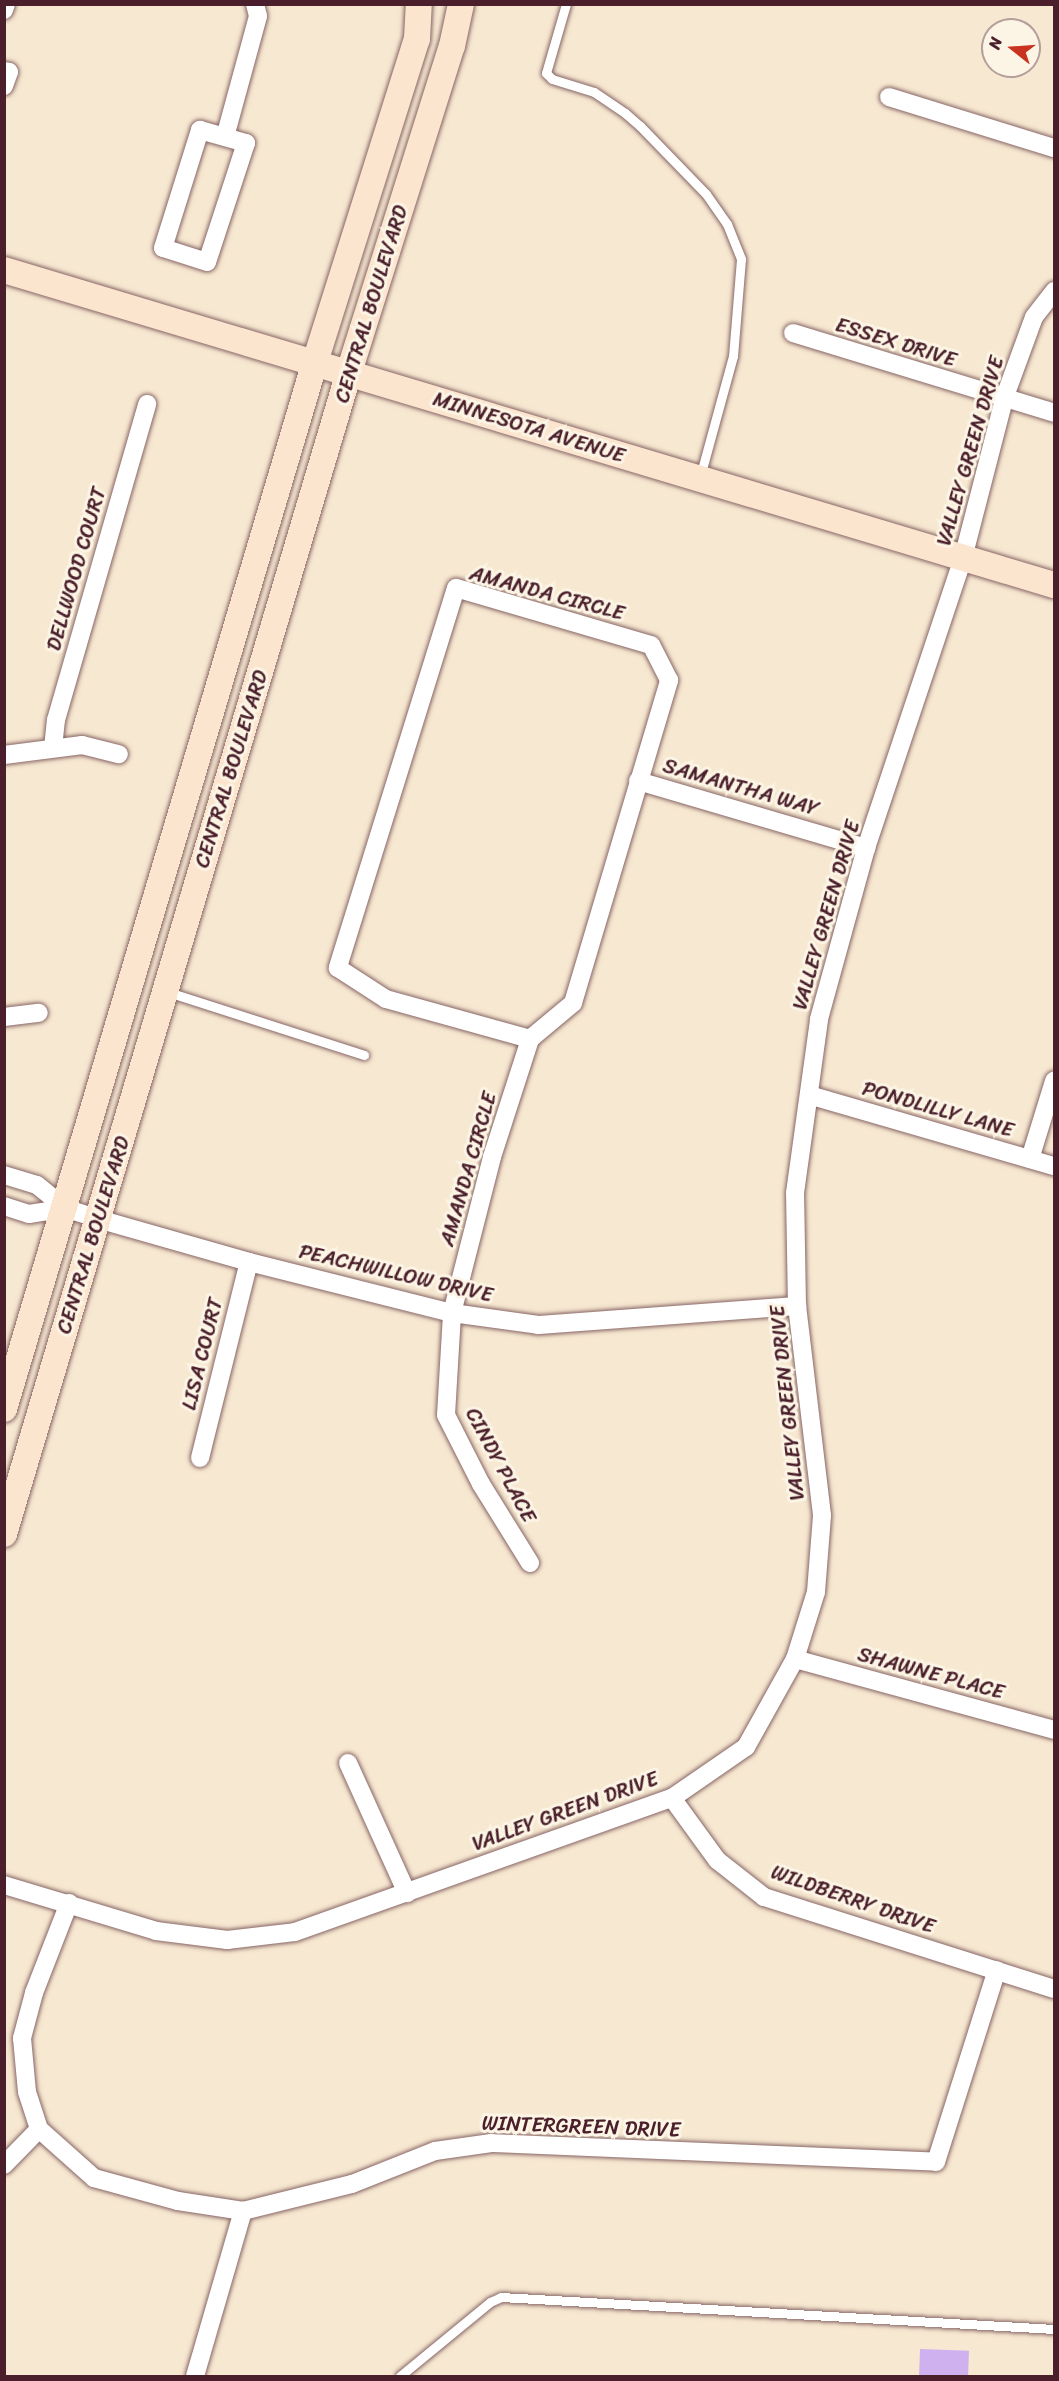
<!DOCTYPE html>
<style>
body{margin:0}
#map{position:relative;width:1059px;height:2381px;overflow:hidden;background:#f7e8d1;font-family:Sriracha,sans-serif}
div>[style]{position:absolute}
[style*='--x']{left:calc(var(--x)*1px);top:calc(var(--y)*1px);width:calc(var(--w)*1px);rotate:calc(var(--a)*1deg)}
.building>*{inset:0;background:#cfb1f0;transform-origin:0 0}
.roads{filter:drop-shadow(0 0 2px #876565) drop-shadow(0 0 2px #876565)}
.lane>*{height:9px;margin:-4.5px;padding:0 4.5px;transform-origin:4.5px;border-radius:4.5px;background:#fff}
.street>*{height:18px;margin:-9px;padding:0 9px;transform-origin:9px;border-radius:9px;background:#fff}
.secondary>*{height:26px;margin:-13px;padding:0 13px;transform-origin:13px;border-radius:13px;background:#fbe5cf}
span{translate:-50% -50%;white-space:nowrap;text-align:center;line-height:1.15;-webkit-text-stroke:6px #fcf5e5;paint-order:stroke}
.street-label{font-size:21px;color:#4a1f2b}
.frame{position:absolute;inset:0;border:6px solid #4a1f2b;pointer-events:none}
.north{position:absolute;left:981px;top:18px;width:60px;height:60px;box-sizing:border-box;background:#fcf5e5;border:2px solid #b59f9b;border-radius:50%;rotate:287deg;font-size:16px;font-weight:700;line-height:24px;text-align:center;color:#4a1f2b}
.north::after{content:'';display:block;margin:auto;width:21px;height:27px;background:#c8321e;clip-path:polygon(50% 0,100% 100%,50% 72%,0 100%)}
</style>
<div id="map">
<div class="building">
<i style="left:920px;top:2349px;width:49px;height:27px;rotate:2deg"></i>
</div>
<div class="roads">
<div class="lane">
<i style="--x:566;--y:4;--w:72;--a:106.2"></i>
<i style="--x:546;--y:73;--w:8;--a:45"></i>
<i style="--x:552;--y:79;--w:44;--a:17.2"></i>
<i style="--x:594;--y:92;--w:37;--a:34"></i>
<i style="--x:625;--y:113;--w:20;--a:41"></i>
<i style="--x:640;--y:126;--w:95;--a:45.9"></i>
<i style="--x:706;--y:194;--w:37;--a:55"></i>
<i style="--x:727;--y:224;--w:38;--a:68"></i>
<i style="--x:741;--y:259;--w:97;--a:94.7"></i>
<i style="--x:733;--y:356;--w:125;--a:105.3"></i>
<i style="--x:168;--y:992;--w:206;--a:17.8"></i>
<i style="--x:400;--y:2376;--w:117;--a:-39.4"></i>
<i style="--x:490;--y:2302;--w:12;--a:-24"></i>
<i style="--x:501;--y:2297;--w:554;--a:3.31"></i>
</div>
<div class="street">
<i style="--x:4;--y:10;--w:6;--a:-72"></i>
<i style="--x:4;--y:71;--w:5;--a:11"></i>
<i style="--x:9;--y:72;--w:15;--a:110"></i>
<i style="--x:889;--y:97;--w:173;--a:17.2"></i>
<i style="--x:200;--y:130;--w:48;--a:15.8"></i>
<i style="--x:246;--y:143;--w:125;--a:108.1"></i>
<i style="--x:207;--y:262;--w:46;--a:-162.3"></i>
<i style="--x:163;--y:248;--w:124;--a:-72.6"></i>
<i style="--x:225;--y:137;--w:125;--a:-74.7"></i>
<i style="--x:258;--y:16;--w:12;--a:-104"></i>
<i style="--x:793;--y:333;--w:273;--a:17"></i>
<i style="--x:53;--y:748;--w:28;--a:-84"></i>
<i style="--x:56;--y:720;--w:329;--a:-73.9"></i>
<i style="--x:4;--y:755;--w:79;--a:-7.3"></i>
<i style="--x:82;--y:745;--w:38;--a:14"></i>
<i style="--x:638;--y:781;--w:238;--a:16.4"></i>
<i style="--x:4;--y:1017;--w:35;--a:-7"></i>
<i style="--x:809;--y:1095;--w:255;--a:16.2"></i>
<i style="--x:1030;--y:1159;--w:82;--a:-72.9"></i>
<i style="--x:4;--y:1175;--w:34;--a:17"></i>
<i style="--x:37;--y:1185;--w:36;--a:39"></i>
<i style="--x:65;--y:1208;--w:35;--a:18"></i>
<i style="--x:98;--y:1219;--w:157;--a:15.9"></i>
<i style="--x:249;--y:1262;--w:209;--a:14.1"></i>
<i style="--x:452;--y:1313;--w:87;--a:7.9"></i>
<i style="--x:538;--y:1325;--w:260;--a:-4.2"></i>
<i style="--x:4;--y:1206;--w:26;--a:18"></i>
<i style="--x:29;--y:1214;--w:36;--a:-9"></i>
<i style="--x:200;--y:1458;--w:202;--a:-76"></i>
<i style="--x:530;--y:1563;--w:93;--a:-121.8"></i>
<i style="--x:481;--y:1484;--w:77;--a:-116.9"></i>
<i style="--x:446;--y:1415;--w:102;--a:-86.6"></i>
<i style="--x:452;--y:1313;--w:161;--a:-75.6"></i>
<i style="--x:492;--y:1157;--w:124;--a:-72.1"></i>
<i style="--x:530;--y:1039;--w:56;--a:-39.9"></i>
<i style="--x:573;--y:1003;--w:337;--a:-73.4"></i>
<i style="--x:669;--y:680;--w:39;--a:-117"></i>
<i style="--x:651;--y:645;--w:203;--a:-163.7"></i>
<i style="--x:456;--y:588;--w:398;--a:107.3"></i>
<i style="--x:338;--y:968;--w:57;--a:32.9"></i>
<i style="--x:386;--y:999;--w:149;--a:15.5"></i>
<i style="--x:795;--y:1659;--w:269;--a:15.3"></i>
<i style="--x:348;--y:1763;--w:143;--a:65.6"></i>
<i style="--x:672;--y:1798;--w:77;--a:54"></i>
<i style="--x:717;--y:1860;--w:60;--a:38.2"></i>
<i style="--x:764;--y:1897;--w:304;--a:17.6"></i>
<i style="--x:4;--y:1885;--w:159;--a:16.8"></i>
<i style="--x:156;--y:1931;--w:72;--a:7.2"></i>
<i style="--x:227;--y:1940;--w:68;--a:-6.7"></i>
<i style="--x:295;--y:1932;--w:400;--a:-19.6"></i>
<i style="--x:672;--y:1798;--w:90;--a:-34.6"></i>
<i style="--x:746;--y:1747;--w:101;--a:-60.9"></i>
<i style="--x:795;--y:1659;--w:70;--a:-72.6"></i>
<i style="--x:816;--y:1592;--w:77;--a:-85.5"></i>
<i style="--x:822;--y:1515;--w:210;--a:-96.8"></i>
<i style="--x:797;--y:1306;--w:113;--a:-91"></i>
<i style="--x:795;--y:1193;--w:176;--a:-82.1"></i>
<i style="--x:819;--y:1019;--w:177;--a:-74.6"></i>
<i style="--x:866;--y:848;--w:306;--a:-71.5"></i>
<i style="--x:963;--y:558;--w:164;--a:-75.5"></i>
<i style="--x:1004;--y:399;--w:87;--a:-69.9"></i>
<i style="--x:1034;--y:317;--w:33;--a:-52"></i>
<i style="--x:69;--y:1903;--w:97;--a:111.3"></i>
<i style="--x:34;--y:1993;--w:47;--a:104.9"></i>
<i style="--x:22;--y:2038;--w:54;--a:84.7"></i>
<i style="--x:27;--y:2092;--w:39;--a:72"></i>
<i style="--x:39;--y:2129;--w:74;--a:41.7"></i>
<i style="--x:94;--y:2178;--w:87;--a:15.3"></i>
<i style="--x:178;--y:2201;--w:66;--a:8.7"></i>
<i style="--x:243;--y:2211;--w:112;--a:-13.9"></i>
<i style="--x:352;--y:2184;--w:89;--a:-21.7"></i>
<i style="--x:435;--y:2151;--w:57;--a:-8.1"></i>
<i style="--x:491;--y:2143;--w:445;--a:2.4"></i>
<i style="--x:936;--y:2162;--w:201;--a:-72.4"></i>
<i style="--x:4;--y:2165;--w:50;--a:-45.8"></i>
<i style="--x:195;--y:2376;--w:172;--a:-73.8"></i>
</div>
<div class="secondary">
<i style="--x:4;--y:270;--w:1096;--a:16.7"></i>
<i style="--x:4;--y:1409;--w:1092;--a:-73.46"></i>
<i style="--x:315;--y:362;--w:339;--a:-72.5"></i>
<i style="--x:417;--y:39;--w:35;--a:-87"></i>
<i style="--x:4;--y:1534;--w:1212;--a:-73.46"></i>
<i style="--x:349;--y:372;--w:342;--a:-72.5"></i>
<i style="--x:452;--y:46;--w:43;--a:-77.9"></i>
</div>
</div>
<div class="street-label">
<span style="left:371px;top:304px;rotate:-73deg">CENTRAL BOULEVARD</span>
<span style="left:896px;top:342px;rotate:17deg">ESSEX DRIVE</span>
<span style="left:529px;top:427px;rotate:17deg">MINNESOTA AVENUE</span>
<span style="left:970px;top:451px;rotate:-74deg">VALLEY GREEN DRIVE</span>
<span style="left:76px;top:569px;rotate:-74deg">DELLWOOD COURT</span>
<span style="left:547px;top:593px;rotate:15deg">AMANDA CIRCLE</span>
<span style="left:231px;top:769px;rotate:-73deg">CENTRAL BOULEVARD</span>
<span style="left:741px;top:787px;rotate:16deg">SAMANTHA WAY</span>
<span style="left:826px;top:915px;rotate:-74deg">VALLEY GREEN DRIVE</span>
<span style="left:938px;top:1109px;rotate:16deg">PONDLILLY LANE</span>
<span style="left:468px;top:1169px;rotate:-74deg">AMANDA CIRCLE</span>
<span style="left:93px;top:1235px;rotate:-73deg">CENTRAL BOULEVARD</span>
<span style="left:396px;top:1273px;rotate:13deg">PEACHWILLOW DRIVE</span>
<span style="left:202px;top:1354px;rotate:-76deg">LISA COURT</span>
<span style="left:787px;top:1403px;rotate:-96deg">VALLEY GREEN DRIVE</span>
<span style="left:501px;top:1465px;rotate:62deg">CINDY PLACE</span>
<span style="left:931px;top:1673px;rotate:15deg">SHAWNE PLACE</span>
<span style="left:565px;top:1811px;rotate:-20deg">VALLEY GREEN DRIVE</span>
<span style="left:853px;top:1899px;rotate:19deg">WILDBERRY DRIVE</span>
<span style="left:581px;top:2126px;rotate:2deg">WINTERGREEN DRIVE</span>
</div>
<div class="frame"></div>
<div class="north">N</div>
</div>
